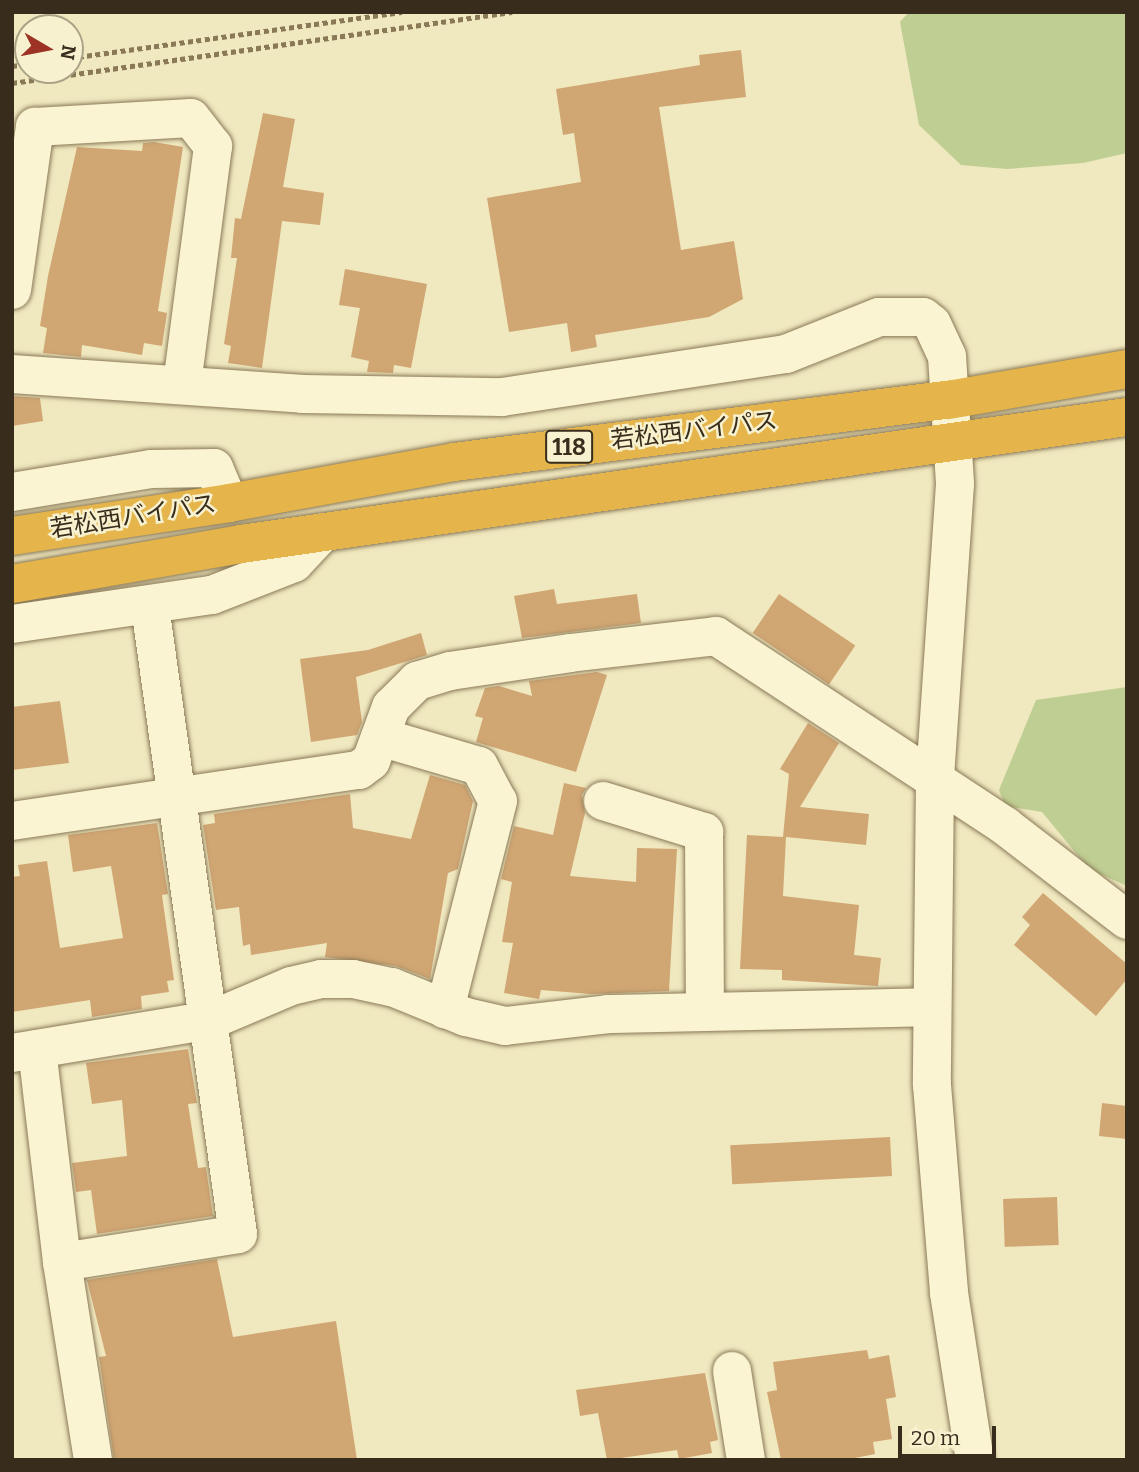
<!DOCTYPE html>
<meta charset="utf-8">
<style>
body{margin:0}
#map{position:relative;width:1139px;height:1472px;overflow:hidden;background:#f0e8bf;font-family:Bitter,"Noto Sans JP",serif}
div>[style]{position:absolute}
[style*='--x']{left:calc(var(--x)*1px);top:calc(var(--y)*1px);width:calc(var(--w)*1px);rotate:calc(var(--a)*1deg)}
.green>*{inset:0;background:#bfce93}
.building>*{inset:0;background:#d0a673;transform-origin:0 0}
.path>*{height:4.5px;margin-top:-2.25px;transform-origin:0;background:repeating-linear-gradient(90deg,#8a7957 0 5px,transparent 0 8.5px)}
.roads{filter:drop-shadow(0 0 2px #8a7957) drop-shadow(0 0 2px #8a7957)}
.minor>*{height:38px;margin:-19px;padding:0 19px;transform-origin:19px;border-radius:19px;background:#faf4d3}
.highway>*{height:38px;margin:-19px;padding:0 19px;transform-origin:19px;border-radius:19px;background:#e5b54b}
span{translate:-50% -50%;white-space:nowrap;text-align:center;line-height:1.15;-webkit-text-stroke:5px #f7f1cf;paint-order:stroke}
.shield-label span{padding:2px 5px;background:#f7f1cf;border:2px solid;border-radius:5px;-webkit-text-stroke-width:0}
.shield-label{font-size:23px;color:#382d1c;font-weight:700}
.street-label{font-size:24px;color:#382d1c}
.frame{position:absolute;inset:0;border:14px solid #382d1c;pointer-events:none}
.north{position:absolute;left:14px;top:14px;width:70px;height:70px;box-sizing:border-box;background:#f7f1cf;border:2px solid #aba387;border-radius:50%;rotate:100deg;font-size:19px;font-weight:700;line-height:28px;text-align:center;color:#382d1c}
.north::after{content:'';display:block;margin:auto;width:24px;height:32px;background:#9c3324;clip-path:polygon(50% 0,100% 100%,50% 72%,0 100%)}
.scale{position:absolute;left:898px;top:1426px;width:98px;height:32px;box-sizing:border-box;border:4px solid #382d1c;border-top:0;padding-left:9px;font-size:21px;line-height:24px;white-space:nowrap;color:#382d1c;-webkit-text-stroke:5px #f7f1cf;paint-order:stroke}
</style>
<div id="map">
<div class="green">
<i style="clip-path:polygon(909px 12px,1127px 12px,1127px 153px,1083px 163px,1007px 169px,961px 165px,919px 125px,900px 22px)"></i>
<i style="clip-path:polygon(1127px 687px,1127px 886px,1089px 869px,1042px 812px,1005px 806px,999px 790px,1036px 700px)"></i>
</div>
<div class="building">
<i style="clip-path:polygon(741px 50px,746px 97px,659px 107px,681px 250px,734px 241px,743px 299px,709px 317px,595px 335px,597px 347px,571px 352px,567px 323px,509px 332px,487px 198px,581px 182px,574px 133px,563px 135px,556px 89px,700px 65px,699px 55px)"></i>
<i style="clip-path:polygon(263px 113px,295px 119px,283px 187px,324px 193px,320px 225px,282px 221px,262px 368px,228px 363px,231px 346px,224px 344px,237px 258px,231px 258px,235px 218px,241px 219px)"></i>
<i style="clip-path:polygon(154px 142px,183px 147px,158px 311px,167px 313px,162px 346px,144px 343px,142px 355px,82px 345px,81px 357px,43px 353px,47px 328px,40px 326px,48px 276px,77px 147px,142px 151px,143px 143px)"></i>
<i style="clip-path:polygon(345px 269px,427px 284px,411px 368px,394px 365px,393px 373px,367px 372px,369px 361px,351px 357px,360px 308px,339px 305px)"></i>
<i style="clip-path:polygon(12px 396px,40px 398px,43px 421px,12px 426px)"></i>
<i style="clip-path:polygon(554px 589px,557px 604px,637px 594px,641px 623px,522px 638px,514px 596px)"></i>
<i style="left:779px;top:594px;width:92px;height:47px;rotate:34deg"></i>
<i style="clip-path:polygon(421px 633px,427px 655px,356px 677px,362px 722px,357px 735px,311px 742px,300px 659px,368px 650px)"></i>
<i style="clip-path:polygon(597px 672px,607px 675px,576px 772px,476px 742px,483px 718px,475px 716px,485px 688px,499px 686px,532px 696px,529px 681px)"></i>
<i style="clip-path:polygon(60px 701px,69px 763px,12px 770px,12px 707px)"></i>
<i style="clip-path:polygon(808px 723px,839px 743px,800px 807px,869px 814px,866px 845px,786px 837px,783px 896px,859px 905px,854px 955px,881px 958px,878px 986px,782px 980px,782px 970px,740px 969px,747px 835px,783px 837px,789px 774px,780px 769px)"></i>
<i style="clip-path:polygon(430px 775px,465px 785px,473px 801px,458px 869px,448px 873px,430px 979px,396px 966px,325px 957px,327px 943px,251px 955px,250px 944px,243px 946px,239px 907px,216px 910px,203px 825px,215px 823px,214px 814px,350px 794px,353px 828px,411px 839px)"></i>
<i style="clip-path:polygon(564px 783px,586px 788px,582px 795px,585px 813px,570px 876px,636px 882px,637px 848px,677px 849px,669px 991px,591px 994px,541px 990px,539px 999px,504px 993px,513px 943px,502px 942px,512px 882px,501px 879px,514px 826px,553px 835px)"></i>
<i style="clip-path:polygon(157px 823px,168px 894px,162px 895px,174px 980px,167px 981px,169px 992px,141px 996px,142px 1009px,92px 1017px,90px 1000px,12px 1012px,12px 877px,20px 876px,18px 865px,47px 861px,60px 948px,123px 938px,111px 866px,73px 872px,68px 835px)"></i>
<i style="clip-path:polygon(1043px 893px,1127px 964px,1127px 979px,1096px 1016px,1014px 945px,1030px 925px,1022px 917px)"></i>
<i style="clip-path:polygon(188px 1049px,197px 1103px,188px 1104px,198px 1168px,206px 1167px,213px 1216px,97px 1234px,91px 1190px,76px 1192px,72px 1163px,127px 1156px,122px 1100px,92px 1104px,86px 1063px)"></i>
<i style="clip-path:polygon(1102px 1103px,1127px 1106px,1127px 1139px,1099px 1136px)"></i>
<i style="left:890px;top:1137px;width:39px;height:160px;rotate:87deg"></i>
<i style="left:1057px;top:1197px;width:48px;height:54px;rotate:88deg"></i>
<i style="clip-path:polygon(217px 1259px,233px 1337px,336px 1321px,357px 1460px,114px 1460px,99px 1357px,106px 1356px,87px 1280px)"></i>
<i style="clip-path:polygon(867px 1350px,869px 1359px,889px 1355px,896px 1397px,886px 1399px,892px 1439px,873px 1442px,875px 1454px,845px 1460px,781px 1460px,767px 1392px,777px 1390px,773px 1362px)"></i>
<i style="clip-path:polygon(705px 1373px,718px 1440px,710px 1442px,712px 1453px,679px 1459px,677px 1450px,607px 1460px,598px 1413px,580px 1416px,576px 1390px)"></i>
</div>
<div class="path">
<i style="--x:70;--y:58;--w:335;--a:-7.9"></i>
<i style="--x:12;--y:66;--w:16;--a:-7"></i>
<i style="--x:12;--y:83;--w:505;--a:-8.08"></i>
</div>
<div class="roads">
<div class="minor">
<i style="--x:12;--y:290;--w:165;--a:-82"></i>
<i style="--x:35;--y:127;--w:156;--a:-3.3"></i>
<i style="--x:191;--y:118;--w:36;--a:52"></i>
<i style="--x:213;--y:146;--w:240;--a:97.4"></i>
<i style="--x:12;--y:374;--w:292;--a:3.9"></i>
<i style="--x:303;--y:394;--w:199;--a:0.9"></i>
<i style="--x:502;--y:397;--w:287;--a:-8.6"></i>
<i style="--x:786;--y:354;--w:100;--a:-21.7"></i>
<i style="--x:879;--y:317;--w:44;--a:0"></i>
<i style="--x:923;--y:317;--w:11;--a:38"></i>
<i style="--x:932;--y:324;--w:35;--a:65"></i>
<i style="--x:947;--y:356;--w:128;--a:86.4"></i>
<i style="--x:955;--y:484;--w:295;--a:93.9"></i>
<i style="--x:935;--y:778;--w:307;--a:90.6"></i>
<i style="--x:932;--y:1085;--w:209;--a:85.3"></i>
<i style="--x:949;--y:1293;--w:169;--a:81.2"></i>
<i style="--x:12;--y:492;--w:141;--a:-9.4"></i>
<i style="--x:151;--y:469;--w:63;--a:-0.9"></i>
<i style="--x:214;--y:468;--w:38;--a:67"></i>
<i style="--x:12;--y:624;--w:202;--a:-8.3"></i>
<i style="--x:212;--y:595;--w:88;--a:-21.3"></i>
<i style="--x:294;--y:563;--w:42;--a:-46.9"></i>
<i style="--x:380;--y:737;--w:103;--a:16.3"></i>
<i style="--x:479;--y:766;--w:40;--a:62"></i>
<i style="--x:498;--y:801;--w:215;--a:104.3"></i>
<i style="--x:603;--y:801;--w:106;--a:17.1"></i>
<i style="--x:704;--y:832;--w:180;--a:89.7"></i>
<i style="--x:12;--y:821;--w:351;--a:-8.4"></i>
<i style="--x:359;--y:770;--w:15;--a:-37"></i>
<i style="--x:371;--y:761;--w:58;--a:-69.7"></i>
<i style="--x:391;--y:707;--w:37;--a:-45"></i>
<i style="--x:417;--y:681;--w:34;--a:-17"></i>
<i style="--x:450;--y:671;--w:121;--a:-8.5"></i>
<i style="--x:570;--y:653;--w:147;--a:-6.6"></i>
<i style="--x:716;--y:636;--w:346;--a:33.3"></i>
<i style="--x:1005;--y:826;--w:154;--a:37.6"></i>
<i style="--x:37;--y:1049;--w:214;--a:83.3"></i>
<i style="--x:62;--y:1262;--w:200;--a:81.1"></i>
<i style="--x:12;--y:1053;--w:202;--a:-9.4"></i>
<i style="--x:211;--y:1020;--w:87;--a:-23"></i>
<i style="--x:291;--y:986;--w:31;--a:-13"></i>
<i style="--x:321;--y:979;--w:32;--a:0"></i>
<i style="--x:353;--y:979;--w:40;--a:12"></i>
<i style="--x:392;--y:987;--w:80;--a:22.1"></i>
<i style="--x:466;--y:1017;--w:40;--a:13"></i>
<i style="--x:505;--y:1026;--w:104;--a:-6.6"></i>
<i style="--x:608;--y:1014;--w:323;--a:-1.2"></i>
<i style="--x:62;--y:1262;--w:178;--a:-9"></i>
<i style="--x:238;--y:1234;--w:634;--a:-97.98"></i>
<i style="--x:732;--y:1371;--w:90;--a:81.1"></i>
</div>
<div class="highway">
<i style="--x:12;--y:536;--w:219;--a:-8.6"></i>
<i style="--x:229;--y:503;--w:229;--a:-10.3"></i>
<i style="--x:454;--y:462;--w:498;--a:-7.2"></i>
<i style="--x:948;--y:400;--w:182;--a:-9.8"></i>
<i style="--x:12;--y:584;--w:232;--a:-9.9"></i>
<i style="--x:241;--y:544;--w:895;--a:-8.16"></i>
</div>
</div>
<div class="shield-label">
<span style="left:569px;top:447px">118</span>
</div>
<div class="street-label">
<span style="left:694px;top:431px;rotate:-7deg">若松西バイパス</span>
<span style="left:133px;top:517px;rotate:-9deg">若松西バイパス</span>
</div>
<div class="frame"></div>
<div class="north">N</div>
<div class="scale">20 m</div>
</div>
